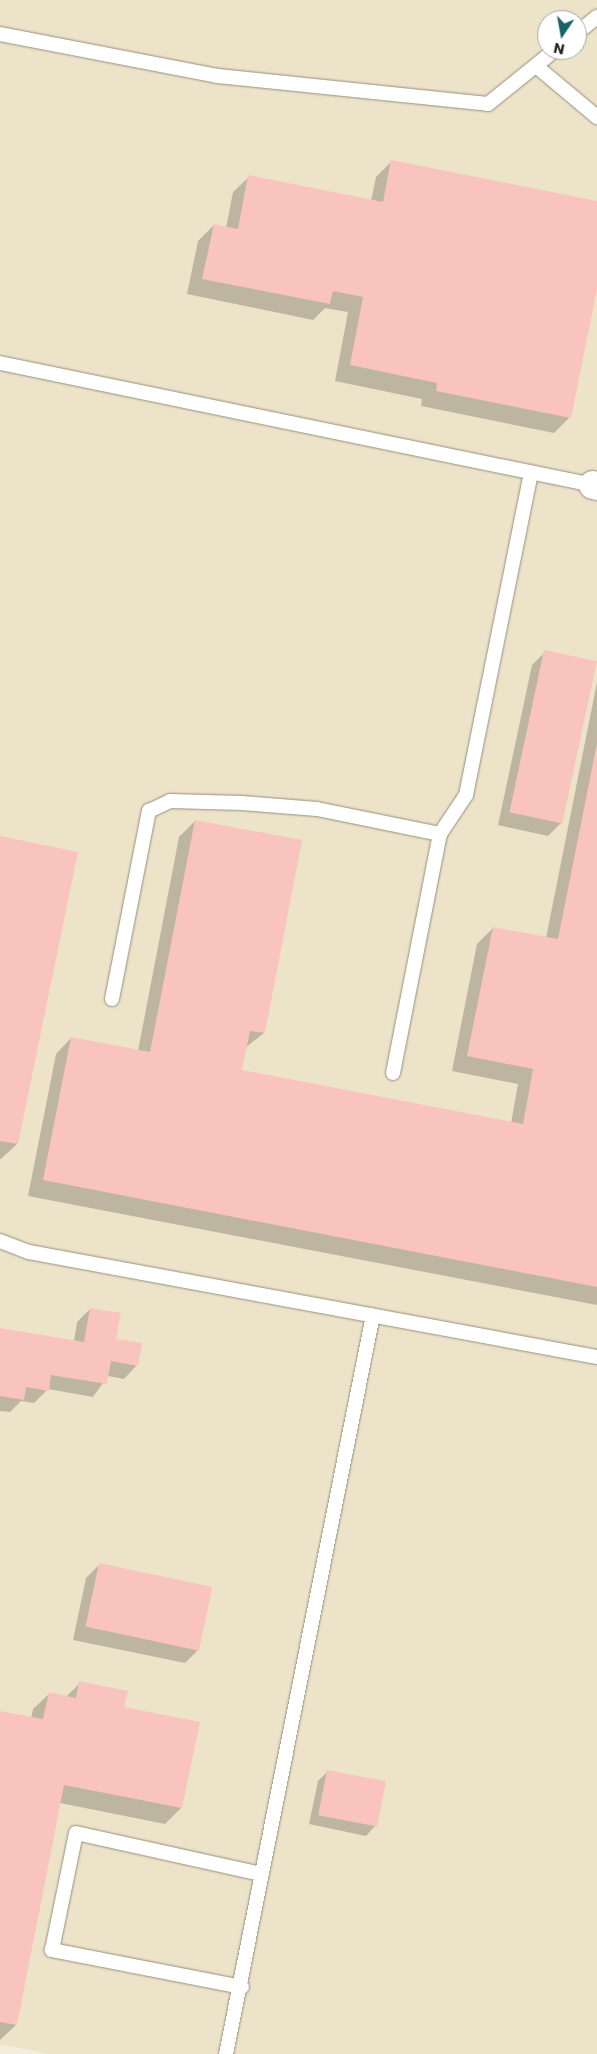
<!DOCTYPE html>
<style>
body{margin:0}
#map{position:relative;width:597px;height:2054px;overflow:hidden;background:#f5eddb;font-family:Poppins,sans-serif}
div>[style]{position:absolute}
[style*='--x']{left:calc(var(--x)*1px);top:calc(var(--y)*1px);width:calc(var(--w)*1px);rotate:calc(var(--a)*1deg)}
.built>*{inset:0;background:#ede3c9}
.shadow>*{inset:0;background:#0003}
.building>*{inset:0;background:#f9c4bd;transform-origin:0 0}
.roads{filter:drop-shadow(0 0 1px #968f7f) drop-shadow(0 0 1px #968f7f)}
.lane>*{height:14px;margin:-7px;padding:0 7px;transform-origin:7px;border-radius:7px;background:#fff}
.street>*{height:28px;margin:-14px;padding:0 14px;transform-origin:14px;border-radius:14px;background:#fff}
span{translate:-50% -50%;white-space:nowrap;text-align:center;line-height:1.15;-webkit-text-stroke:4px #fff;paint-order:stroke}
.north{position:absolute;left:537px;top:10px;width:50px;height:50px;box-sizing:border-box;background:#fff;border:1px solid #a8a7a5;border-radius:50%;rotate:192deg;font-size:14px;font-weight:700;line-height:20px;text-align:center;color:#26241d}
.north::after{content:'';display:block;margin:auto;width:18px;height:22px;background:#166567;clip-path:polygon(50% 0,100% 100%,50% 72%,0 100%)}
</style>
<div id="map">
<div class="built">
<i style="clip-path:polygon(evenodd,0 0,597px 0,597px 2054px,49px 2054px,0 2044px,0 0,547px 20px,577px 20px,577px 50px,547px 50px,547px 20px)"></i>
</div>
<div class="shadow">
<i style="clip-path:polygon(392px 161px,597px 202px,597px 282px,570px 417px,554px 433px,421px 406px,422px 399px,335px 381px,348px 312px,325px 308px,313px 320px,187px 294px,198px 241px,214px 225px,226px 228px,233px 192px,249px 177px,371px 201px,376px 177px)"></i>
<i style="clip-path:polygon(545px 652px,561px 823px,548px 836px,498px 825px,532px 665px)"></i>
<i style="clip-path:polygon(597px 682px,597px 1305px,28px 1196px,56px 1054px,71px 1038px,138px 1051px,179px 837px,195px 821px,264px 1033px,245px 1048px,240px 1071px,511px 1123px,518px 1084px,452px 1071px,477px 944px,493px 928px,546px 938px)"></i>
<i style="clip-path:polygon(0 837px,17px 1144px,1px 1159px,0 1159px)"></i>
<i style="clip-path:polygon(90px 1309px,137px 1365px,124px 1379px,108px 1376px,93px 1397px,48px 1389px,34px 1403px,21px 1401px,10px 1412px,0 1411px,0 1329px,74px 1341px,77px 1322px)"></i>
<i style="clip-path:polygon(99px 1565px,198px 1650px,185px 1663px,73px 1640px,86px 1578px)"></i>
<i style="clip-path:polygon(80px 1683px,123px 1708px,198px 1723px,181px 1808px,165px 1824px,60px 1803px,16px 2025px,0 2040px,0 1712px,31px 1718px,33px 1709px,49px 1694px,66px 1697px)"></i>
<i style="clip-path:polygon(328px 1771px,375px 1826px,366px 1836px,309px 1824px,318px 1781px)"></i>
</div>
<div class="building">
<i style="clip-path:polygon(391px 160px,597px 201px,597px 289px,571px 418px,436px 391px,437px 383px,350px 365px,363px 297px,333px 291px,330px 304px,202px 279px,214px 224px,238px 229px,248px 175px,383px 202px)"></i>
<i style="left:544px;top:650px;width:54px;height:166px;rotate:12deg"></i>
<i style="clip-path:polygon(597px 743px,597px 1287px,43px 1180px,71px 1037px,150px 1052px,195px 820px,302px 840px,265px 1033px,250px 1031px,242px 1070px,523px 1124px,533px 1069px,467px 1056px,493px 927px,558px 939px)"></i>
<i style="clip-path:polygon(0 836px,78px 852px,18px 1144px,0 1141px)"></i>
<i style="clip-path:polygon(90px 1308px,121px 1313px,116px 1339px,142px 1343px,138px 1366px,111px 1361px,107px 1384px,51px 1375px,49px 1391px,26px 1387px,24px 1400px,0 1396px,0 1328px,84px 1342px)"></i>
<i style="left:99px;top:1563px;width:116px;height:65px;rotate:12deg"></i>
<i style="clip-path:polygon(79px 1681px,128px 1691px,124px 1707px,200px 1722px,182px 1808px,64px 1785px,17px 2025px,0 2022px,0 1711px,43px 1719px,49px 1692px,76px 1698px)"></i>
<i style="left:327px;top:1770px;width:60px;height:46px;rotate:11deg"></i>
</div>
<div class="roads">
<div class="lane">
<i style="--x:577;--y:33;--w:26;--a:-39"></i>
<i style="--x:0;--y:34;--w:222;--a:10.9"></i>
<i style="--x:218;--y:76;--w:271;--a:5.9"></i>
<i style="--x:488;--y:104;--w:86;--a:-38.9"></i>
<i style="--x:536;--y:66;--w:80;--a:39.9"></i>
<i style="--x:0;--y:363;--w:605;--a:11.63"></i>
<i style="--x:112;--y:999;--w:192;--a:-78.9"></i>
<i style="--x:149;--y:811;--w:23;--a:-25"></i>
<i style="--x:170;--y:801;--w:72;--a:1.6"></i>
<i style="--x:242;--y:803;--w:75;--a:4.6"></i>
<i style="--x:317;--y:809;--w:126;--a:11.5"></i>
<i style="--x:393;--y:1073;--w:244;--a:-78.9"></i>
<i style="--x:440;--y:834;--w:47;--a:-56.3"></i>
<i style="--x:466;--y:795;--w:329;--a:-78.6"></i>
<i style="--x:0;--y:1241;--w:31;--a:21"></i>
<i style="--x:29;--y:1252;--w:578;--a:10.47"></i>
<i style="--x:242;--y:1987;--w:194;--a:-169"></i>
<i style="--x:52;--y:1950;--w:119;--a:-78.4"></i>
<i style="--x:76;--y:1833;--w:189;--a:12.5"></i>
<i style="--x:226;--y:2054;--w:753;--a:-78.75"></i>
</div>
<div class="street">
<i style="--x:593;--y:485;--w:4;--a:14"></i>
</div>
</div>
<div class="north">N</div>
</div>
